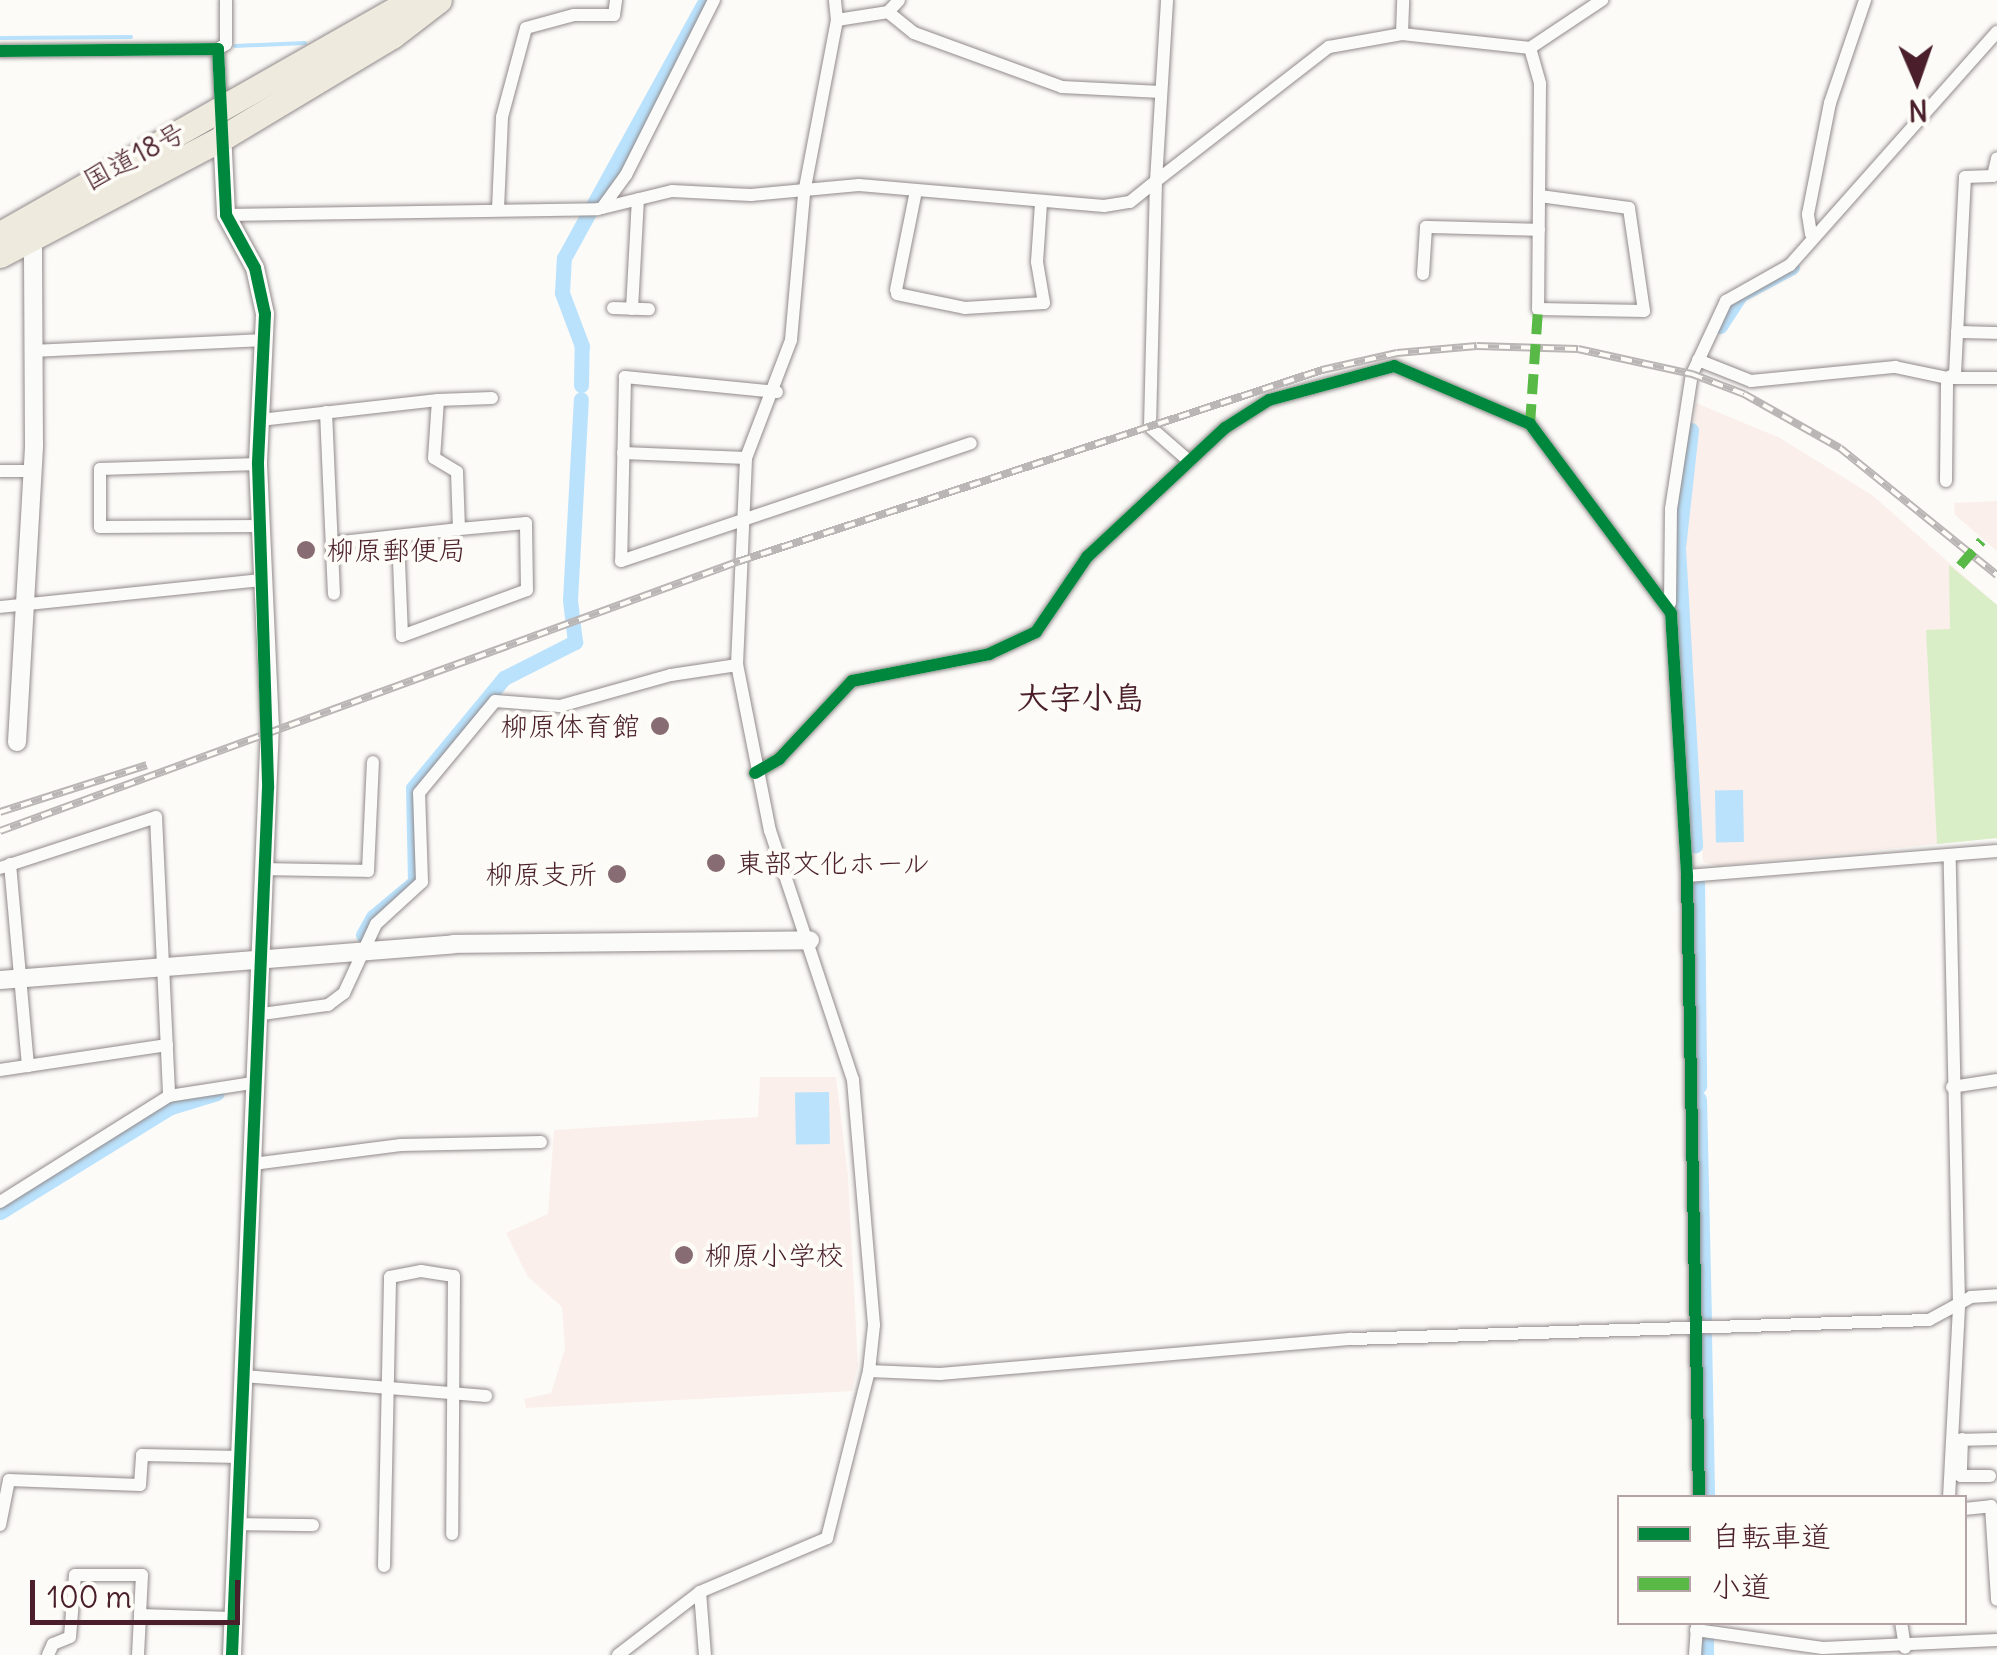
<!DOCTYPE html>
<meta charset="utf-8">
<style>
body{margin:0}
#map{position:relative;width:1997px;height:1655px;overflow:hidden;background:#fcfbf8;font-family:Delius,"Klee One",sans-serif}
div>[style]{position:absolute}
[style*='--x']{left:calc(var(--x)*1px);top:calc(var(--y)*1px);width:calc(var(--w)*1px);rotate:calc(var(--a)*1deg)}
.built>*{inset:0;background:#faefea}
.green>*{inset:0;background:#d9eec7}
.water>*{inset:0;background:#bae2fc;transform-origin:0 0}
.stream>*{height:4px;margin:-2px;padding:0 2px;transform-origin:2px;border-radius:2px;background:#bae2fc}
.canal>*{height:15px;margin:-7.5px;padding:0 7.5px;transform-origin:7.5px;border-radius:7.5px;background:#bae2fc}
.roads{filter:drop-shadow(0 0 2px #928a8b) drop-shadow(0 0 2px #928a8b)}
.street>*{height:12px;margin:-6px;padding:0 6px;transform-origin:6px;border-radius:6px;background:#fbfbf9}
.secondary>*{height:18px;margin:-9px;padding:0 9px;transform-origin:9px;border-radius:9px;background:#fbfbf9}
.highway>*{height:25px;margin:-12.5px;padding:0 12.5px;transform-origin:12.5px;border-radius:12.5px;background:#eeeade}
.rail>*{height:8px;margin-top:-4px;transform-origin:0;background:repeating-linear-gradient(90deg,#fdfcf7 0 11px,#bbb6b6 0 22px);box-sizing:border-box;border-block:2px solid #bbb6b6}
.quiet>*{height:10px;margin-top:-5px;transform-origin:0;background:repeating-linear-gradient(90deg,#58b947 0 20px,transparent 0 30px)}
.cycleway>*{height:12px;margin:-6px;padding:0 6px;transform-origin:6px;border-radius:6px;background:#00873e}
.dots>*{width:28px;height:28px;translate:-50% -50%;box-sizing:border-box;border:5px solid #fdfcf7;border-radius:50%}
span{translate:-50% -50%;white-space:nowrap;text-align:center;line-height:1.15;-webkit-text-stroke:8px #fdfcf7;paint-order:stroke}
.street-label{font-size:28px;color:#4a1f2b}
.poi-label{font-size:28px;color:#4a1f2b}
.left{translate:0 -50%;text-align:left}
.right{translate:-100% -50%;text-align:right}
.quarter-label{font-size:32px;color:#4a1f2b;font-weight:700}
.legend{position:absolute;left:1617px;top:1495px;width:350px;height:130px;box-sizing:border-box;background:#fdfcf7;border:2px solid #b5a4a5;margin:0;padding:12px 18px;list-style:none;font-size:30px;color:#4a1f2b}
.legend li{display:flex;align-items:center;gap:20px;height:50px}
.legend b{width:50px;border:2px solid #b5a4a5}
.north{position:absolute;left:1867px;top:30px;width:100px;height:100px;-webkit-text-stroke:8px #fdfcf7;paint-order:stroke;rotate:178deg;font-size:28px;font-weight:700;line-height:40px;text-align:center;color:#4a1f2b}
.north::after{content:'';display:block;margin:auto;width:35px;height:45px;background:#4a1f2b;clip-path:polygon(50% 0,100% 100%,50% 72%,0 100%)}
.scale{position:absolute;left:30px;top:1580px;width:210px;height:45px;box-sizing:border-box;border:5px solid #4a1f2b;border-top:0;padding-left:12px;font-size:30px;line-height:35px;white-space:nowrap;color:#4a1f2b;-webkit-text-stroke:8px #fdfcf7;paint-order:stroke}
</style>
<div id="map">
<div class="built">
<i style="clip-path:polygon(1696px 403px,1780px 438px,1872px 495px,1997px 605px,1997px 838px,1717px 866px,1703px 862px,1685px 556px)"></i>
<i style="clip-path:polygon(1997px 501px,1997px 551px,1955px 515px,1954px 503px)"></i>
<i style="clip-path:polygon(760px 1077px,836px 1077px,848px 1176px,858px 1366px,852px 1391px,526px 1408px,524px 1399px,551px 1393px,565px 1349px,562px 1307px,528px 1277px,506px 1233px,548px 1214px,554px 1130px,758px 1117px)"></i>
</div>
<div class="green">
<i style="clip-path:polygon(1949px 565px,1997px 605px,1997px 838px,1937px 844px,1926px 630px,1950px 629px)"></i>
</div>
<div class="water">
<i style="left:1743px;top:790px;width:52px;height:28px;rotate:89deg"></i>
<i style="left:829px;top:1092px;width:52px;height:34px;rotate:89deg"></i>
</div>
<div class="stream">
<i style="--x:0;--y:38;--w:131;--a:-0.4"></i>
<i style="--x:235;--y:46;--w:70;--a:-2.5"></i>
</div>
<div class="canal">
<i style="--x:1720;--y:326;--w:37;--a:-57"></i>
<i style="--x:1740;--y:295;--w:59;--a:-28.3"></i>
<i style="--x:581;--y:385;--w:39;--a:-89"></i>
<i style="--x:582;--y:346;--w:57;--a:-110.7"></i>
<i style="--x:562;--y:293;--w:35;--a:-87"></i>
<i style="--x:564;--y:258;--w:294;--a:-61.2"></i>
<i style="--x:1691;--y:430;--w:119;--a:96.3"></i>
<i style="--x:1678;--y:548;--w:298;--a:86.7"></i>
<i style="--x:1697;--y:880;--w:206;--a:89.4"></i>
<i style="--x:363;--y:935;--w:21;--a:-61"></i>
<i style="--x:373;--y:917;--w:55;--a:-39.8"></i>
<i style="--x:415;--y:882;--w:94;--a:-91.2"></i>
<i style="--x:413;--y:788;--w:143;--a:-50.4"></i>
<i style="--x:504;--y:678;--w:80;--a:-26.9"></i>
<i style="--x:575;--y:642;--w:42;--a:-96.8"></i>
<i style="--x:570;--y:600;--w:201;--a:-86.9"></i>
<i style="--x:1699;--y:1099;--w:225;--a:88.7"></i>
<i style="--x:0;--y:1212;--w:201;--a:-31.6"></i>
<i style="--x:171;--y:1107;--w:48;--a:-16.9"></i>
<i style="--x:1704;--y:1335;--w:163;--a:88.9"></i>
<i style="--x:1706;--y:1623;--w:1;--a:-90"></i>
<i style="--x:1706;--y:1638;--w:17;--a:90"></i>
</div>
<div class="roads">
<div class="street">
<i style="--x:888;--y:12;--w:33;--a:39"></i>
<i style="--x:914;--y:33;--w:158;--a:20"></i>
<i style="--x:1062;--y:87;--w:99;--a:2.9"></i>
<i style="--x:837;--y:20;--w:52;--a:-8.9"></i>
<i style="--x:888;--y:12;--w:16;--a:-47"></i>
<i style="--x:1402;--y:34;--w:34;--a:-88"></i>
<i style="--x:1530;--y:48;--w:37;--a:74"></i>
<i style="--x:1540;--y:84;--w:225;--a:90.5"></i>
<i style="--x:1538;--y:309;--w:106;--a:1.1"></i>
<i style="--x:1644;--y:311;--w:104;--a:-98.3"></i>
<i style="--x:1629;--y:208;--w:90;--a:-172.3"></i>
<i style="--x:218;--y:49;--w:9;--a:-32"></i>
<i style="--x:226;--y:44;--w:44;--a:-90"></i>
<i style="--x:0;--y:51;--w:218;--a:-0.5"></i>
<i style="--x:218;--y:49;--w:60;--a:87.1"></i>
<i style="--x:1156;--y:181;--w:219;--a:-37.8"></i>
<i style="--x:1329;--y:47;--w:74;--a:-10.1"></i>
<i style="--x:1402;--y:34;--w:129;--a:6.2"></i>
<i style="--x:1530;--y:48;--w:87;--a:-33.7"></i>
<i style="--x:1156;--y:181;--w:181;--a:-86.5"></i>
<i style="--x:602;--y:208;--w:41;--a:-54"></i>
<i style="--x:626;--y:175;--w:196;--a:-63.3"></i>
<i style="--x:498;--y:209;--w:92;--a:-87.5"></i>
<i style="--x:502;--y:117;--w:92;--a:-74.9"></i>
<i style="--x:526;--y:28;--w:50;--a:-15.2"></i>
<i style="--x:574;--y:15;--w:40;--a:0"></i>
<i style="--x:614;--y:15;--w:15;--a:-82"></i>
<i style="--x:226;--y:215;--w:372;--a:-0.9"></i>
<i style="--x:598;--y:209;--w:76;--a:-13.7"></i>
<i style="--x:672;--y:191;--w:79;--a:2.9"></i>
<i style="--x:751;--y:195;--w:108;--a:-5.3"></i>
<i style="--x:859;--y:185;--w:246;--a:4.9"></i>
<i style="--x:1104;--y:206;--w:26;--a:-9"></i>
<i style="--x:1130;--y:202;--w:33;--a:-39"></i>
<i style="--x:1156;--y:181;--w:246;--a:91.4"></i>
<i style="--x:1150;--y:427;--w:52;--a:41.1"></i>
<i style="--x:1811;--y:234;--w:20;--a:-99"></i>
<i style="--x:1808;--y:214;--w:113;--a:-78.8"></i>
<i style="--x:1830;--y:103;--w:109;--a:-71.2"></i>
<i style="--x:1423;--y:274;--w:47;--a:-86.3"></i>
<i style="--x:1426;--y:227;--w:113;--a:1.5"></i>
<i style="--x:896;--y:290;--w:101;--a:-78.6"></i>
<i style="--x:897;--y:294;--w:69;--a:11.6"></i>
<i style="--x:965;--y:308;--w:79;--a:-3.6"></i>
<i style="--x:1044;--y:303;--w:42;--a:-99.7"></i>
<i style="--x:1037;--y:262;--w:59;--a:-86.1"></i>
<i style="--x:613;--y:308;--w:36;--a:2"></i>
<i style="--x:632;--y:309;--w:110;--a:-86.9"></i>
<i style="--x:1957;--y:332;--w:40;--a:1.4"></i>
<i style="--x:33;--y:351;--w:231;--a:-2.7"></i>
<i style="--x:1698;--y:360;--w:57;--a:21.6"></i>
<i style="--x:1751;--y:381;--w:145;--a:-5.6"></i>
<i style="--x:1895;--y:367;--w:53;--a:11.9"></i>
<i style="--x:1947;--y:378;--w:50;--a:0"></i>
<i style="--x:777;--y:392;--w:153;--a:-174.4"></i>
<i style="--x:625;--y:377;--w:184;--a:91.2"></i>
<i style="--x:621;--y:561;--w:369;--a:-18.6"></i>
<i style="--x:438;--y:400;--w:54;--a:-2.1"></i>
<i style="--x:326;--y:412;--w:182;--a:87.5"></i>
<i style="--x:260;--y:420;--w:179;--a:-6.4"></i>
<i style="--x:438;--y:400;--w:58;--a:93.9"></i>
<i style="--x:434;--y:458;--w:27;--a:31"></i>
<i style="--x:457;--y:472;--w:57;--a:88"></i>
<i style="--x:459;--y:529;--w:127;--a:173.7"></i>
<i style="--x:623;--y:453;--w:123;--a:2.3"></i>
<i style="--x:258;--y:464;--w:158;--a:178.2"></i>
<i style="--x:100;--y:469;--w:58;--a:90"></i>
<i style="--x:100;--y:527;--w:160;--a:-0.4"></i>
<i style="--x:0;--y:471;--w:33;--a:0"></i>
<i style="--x:1946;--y:481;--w:103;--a:-89.4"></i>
<i style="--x:1947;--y:378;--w:9;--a:-27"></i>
<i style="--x:1955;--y:374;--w:197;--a:-87.1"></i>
<i style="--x:1965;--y:177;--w:28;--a:-2"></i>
<i style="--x:1993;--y:176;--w:18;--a:-77"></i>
<i style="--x:398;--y:536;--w:100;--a:87.7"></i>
<i style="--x:402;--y:636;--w:133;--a:-20.2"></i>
<i style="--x:527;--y:590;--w:67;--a:-90.9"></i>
<i style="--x:526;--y:523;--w:67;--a:174.9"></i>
<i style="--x:1670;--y:603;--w:94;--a:-89.4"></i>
<i style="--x:1671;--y:509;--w:137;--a:-81.2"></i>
<i style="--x:1692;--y:374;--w:81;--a:-65"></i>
<i style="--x:1726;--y:301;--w:73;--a:-29.4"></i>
<i style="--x:1790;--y:265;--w:312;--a:-48.4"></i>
<i style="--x:0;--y:607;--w:264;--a:-5.9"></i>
<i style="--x:755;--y:773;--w:28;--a:-30"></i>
<i style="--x:779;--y:759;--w:107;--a:-46.9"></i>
<i style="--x:852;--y:681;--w:140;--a:-11.1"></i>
<i style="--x:989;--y:654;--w:52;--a:-25.1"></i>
<i style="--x:1036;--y:632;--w:91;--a:-55.8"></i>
<i style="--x:1087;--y:557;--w:189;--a:-43.1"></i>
<i style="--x:1225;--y:428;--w:52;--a:-32.5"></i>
<i style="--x:1269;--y:400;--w:130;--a:-15.2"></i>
<i style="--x:1394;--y:366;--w:148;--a:23.1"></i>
<i style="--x:1530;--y:424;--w:236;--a:53.3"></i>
<i style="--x:1671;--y:613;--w:263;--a:86.5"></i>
<i style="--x:1687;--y:876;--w:622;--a:88.89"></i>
<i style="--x:10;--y:864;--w:203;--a:84.9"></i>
<i style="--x:0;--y:868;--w:164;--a:-18.1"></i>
<i style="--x:156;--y:817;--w:279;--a:87.3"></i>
<i style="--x:265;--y:869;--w:103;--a:1.1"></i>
<i style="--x:368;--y:871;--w:109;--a:-87.4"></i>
<i style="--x:1687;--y:876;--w:311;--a:-4.6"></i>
<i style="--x:262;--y:1014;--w:67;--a:-7.8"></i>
<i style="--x:328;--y:1005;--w:20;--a:-37"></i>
<i style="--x:344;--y:993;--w:76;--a:-65.1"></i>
<i style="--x:376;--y:924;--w:62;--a:-42.4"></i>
<i style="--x:422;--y:882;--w:89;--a:-91.9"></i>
<i style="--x:419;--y:793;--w:119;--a:-50.4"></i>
<i style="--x:495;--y:701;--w:65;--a:4.4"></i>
<i style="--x:560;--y:706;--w:115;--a:-15.6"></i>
<i style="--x:671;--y:675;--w:67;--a:-8.6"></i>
<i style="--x:0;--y:1070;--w:169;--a:-8.5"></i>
<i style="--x:1952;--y:1087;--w:46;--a:-8.8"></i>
<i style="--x:253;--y:1164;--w:149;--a:-7.3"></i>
<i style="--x:401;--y:1145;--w:140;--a:-1.2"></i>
<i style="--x:0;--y:1202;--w:199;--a:-32.1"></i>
<i style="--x:169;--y:1096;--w:90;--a:-8.9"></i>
<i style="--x:869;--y:1371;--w:71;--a:2.4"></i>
<i style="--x:940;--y:1374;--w:413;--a:-4.9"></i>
<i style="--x:1352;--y:1339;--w:577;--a:-1.89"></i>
<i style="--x:1929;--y:1320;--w:48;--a:-28.7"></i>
<i style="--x:1971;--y:1297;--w:26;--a:-4"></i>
<i style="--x:244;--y:1376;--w:243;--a:4.7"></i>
<i style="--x:1962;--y:1439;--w:37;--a:92"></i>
<i style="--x:1961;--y:1476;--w:29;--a:0"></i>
<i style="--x:1955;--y:1440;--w:42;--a:-1.4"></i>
<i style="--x:1949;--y:1498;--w:193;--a:-87"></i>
<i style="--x:1959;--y:1305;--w:448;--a:-91.2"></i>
<i style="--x:1964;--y:1509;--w:27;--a:-6"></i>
<i style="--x:1991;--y:1506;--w:94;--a:86.3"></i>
<i style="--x:237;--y:1524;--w:76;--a:0.8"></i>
<i style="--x:0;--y:1525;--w:46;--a:-78.7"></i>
<i style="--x:9;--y:1480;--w:131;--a:2.2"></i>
<i style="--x:140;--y:1485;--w:30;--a:-86"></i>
<i style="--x:142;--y:1455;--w:97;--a:1.2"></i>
<i style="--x:384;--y:1566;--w:289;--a:-88.8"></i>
<i style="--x:390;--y:1277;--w:32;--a:-11"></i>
<i style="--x:421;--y:1271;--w:33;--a:9"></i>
<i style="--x:454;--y:1276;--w:258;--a:90.4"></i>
<i style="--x:700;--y:1592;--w:63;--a:85.5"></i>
<i style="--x:1901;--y:1622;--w:26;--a:81"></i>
<i style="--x:1696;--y:1630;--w:128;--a:8.1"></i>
<i style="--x:1823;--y:1648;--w:174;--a:-2.6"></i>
<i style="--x:48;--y:1655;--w:12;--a:-66"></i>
<i style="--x:53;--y:1644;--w:18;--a:-22"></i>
<i style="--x:70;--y:1637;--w:62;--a:-85.4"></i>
<i style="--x:75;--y:1575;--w:67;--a:0"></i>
<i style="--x:142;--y:1575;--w:40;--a:92.9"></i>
<i style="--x:140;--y:1615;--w:92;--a:1.9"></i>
<i style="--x:138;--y:1655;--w:40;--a:-87.1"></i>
<i style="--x:618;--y:1655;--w:103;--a:-37.5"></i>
<i style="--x:700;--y:1592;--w:138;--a:-23"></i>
<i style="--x:827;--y:1538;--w:172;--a:-75.9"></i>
<i style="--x:869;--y:1371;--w:46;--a:-83.8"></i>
<i style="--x:874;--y:1325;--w:246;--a:-94.9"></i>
<i style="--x:853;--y:1080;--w:262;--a:-108.4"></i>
<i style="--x:770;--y:831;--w:169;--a:-101.2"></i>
<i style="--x:737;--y:665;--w:207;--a:-87.5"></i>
<i style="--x:746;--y:458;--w:126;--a:-69.1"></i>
<i style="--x:791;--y:340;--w:148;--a:-84.9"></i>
<i style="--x:804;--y:193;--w:176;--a:-79.2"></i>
<i style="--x:837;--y:20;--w:20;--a:-96"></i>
<i style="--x:1695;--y:1655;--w:30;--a:-86"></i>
</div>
<div class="secondary">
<i style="--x:222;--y:132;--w:83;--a:87.2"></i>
<i style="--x:226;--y:215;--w:60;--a:61.3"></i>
<i style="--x:255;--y:268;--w:47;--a:77.7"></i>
<i style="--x:265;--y:314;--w:150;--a:92.7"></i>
<i style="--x:258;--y:464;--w:261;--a:87.4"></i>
<i style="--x:270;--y:725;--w:931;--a:92.34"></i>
<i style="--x:17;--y:742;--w:297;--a:-86.7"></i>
<i style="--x:34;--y:445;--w:217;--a:-90.3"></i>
<i style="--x:0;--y:980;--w:454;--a:-4.5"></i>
<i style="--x:453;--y:944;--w:357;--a:-0.6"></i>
</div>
<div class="highway">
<i style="--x:0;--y:234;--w:474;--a:-29.6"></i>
<i style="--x:0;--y:255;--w:251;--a:-27.8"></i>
<i style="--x:222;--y:138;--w:198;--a:-31"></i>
<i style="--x:392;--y:36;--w:59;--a:-37.5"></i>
</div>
</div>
<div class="rail">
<i style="--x:0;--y:812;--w:154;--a:-17.7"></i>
<i style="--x:0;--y:831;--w:788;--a:-20.05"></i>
<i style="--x:740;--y:561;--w:613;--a:-18.17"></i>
<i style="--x:1322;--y:370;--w:77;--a:-12.8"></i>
<i style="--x:1397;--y:353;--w:80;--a:-5"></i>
<i style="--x:1477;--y:346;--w:101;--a:1.7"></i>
<i style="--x:1578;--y:349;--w:117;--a:12.4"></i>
<i style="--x:1692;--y:374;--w:56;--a:21"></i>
<i style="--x:1744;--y:394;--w:110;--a:29.4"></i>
<i style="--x:1840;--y:448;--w:202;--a:39"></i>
</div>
<div class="quiet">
<i style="--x:1530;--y:424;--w:115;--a:-86"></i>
<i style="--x:1960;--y:566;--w:33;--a:-49"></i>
</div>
<div class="cycleway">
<i style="--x:0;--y:51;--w:218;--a:-0.5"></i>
<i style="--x:218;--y:49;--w:166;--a:87.2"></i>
<i style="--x:226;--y:215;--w:60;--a:61.3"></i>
<i style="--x:255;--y:268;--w:47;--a:77.7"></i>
<i style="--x:265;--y:314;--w:150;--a:92.7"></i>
<i style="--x:258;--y:464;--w:324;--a:88.2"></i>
<i style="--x:268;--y:788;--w:868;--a:92.38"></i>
<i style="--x:755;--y:773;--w:28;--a:-30"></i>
<i style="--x:779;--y:759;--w:107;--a:-46.9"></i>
<i style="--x:852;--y:681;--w:140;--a:-11.1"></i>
<i style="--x:989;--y:654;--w:52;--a:-25.1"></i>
<i style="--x:1036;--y:632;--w:91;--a:-55.8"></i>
<i style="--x:1087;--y:557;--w:189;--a:-43.1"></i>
<i style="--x:1225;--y:428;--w:52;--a:-32.5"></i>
<i style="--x:1269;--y:400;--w:130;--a:-15.2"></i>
<i style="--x:1394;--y:366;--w:148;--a:23.1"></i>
<i style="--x:1530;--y:424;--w:236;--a:53.3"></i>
<i style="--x:1671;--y:613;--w:263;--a:86.5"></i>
<i style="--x:1687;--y:876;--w:622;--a:88.89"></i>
</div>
<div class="dots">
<i style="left:306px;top:550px;background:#886c73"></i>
<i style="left:660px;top:726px;background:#886c73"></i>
<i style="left:716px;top:863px;background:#886c73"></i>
<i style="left:617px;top:874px;background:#886c73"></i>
<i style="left:684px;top:1255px;background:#886c73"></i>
</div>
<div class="street-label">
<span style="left:134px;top:156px;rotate:-28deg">国道18号</span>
</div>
<div class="poi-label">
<span class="left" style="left:326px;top:550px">柳原郵便局</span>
<span class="right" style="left:640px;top:726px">柳原体育館</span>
<span class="left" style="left:736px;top:863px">東部文化ホール</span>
<span class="right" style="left:597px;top:874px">柳原支所</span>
<span class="left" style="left:704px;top:1255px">柳原小学校</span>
</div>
<div class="quarter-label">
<span style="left:1081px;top:698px">大字小島</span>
</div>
<ul class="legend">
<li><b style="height:12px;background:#00873e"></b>自転車道</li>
<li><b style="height:12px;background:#58b947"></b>小道</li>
</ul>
<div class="north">N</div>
<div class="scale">100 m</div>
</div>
